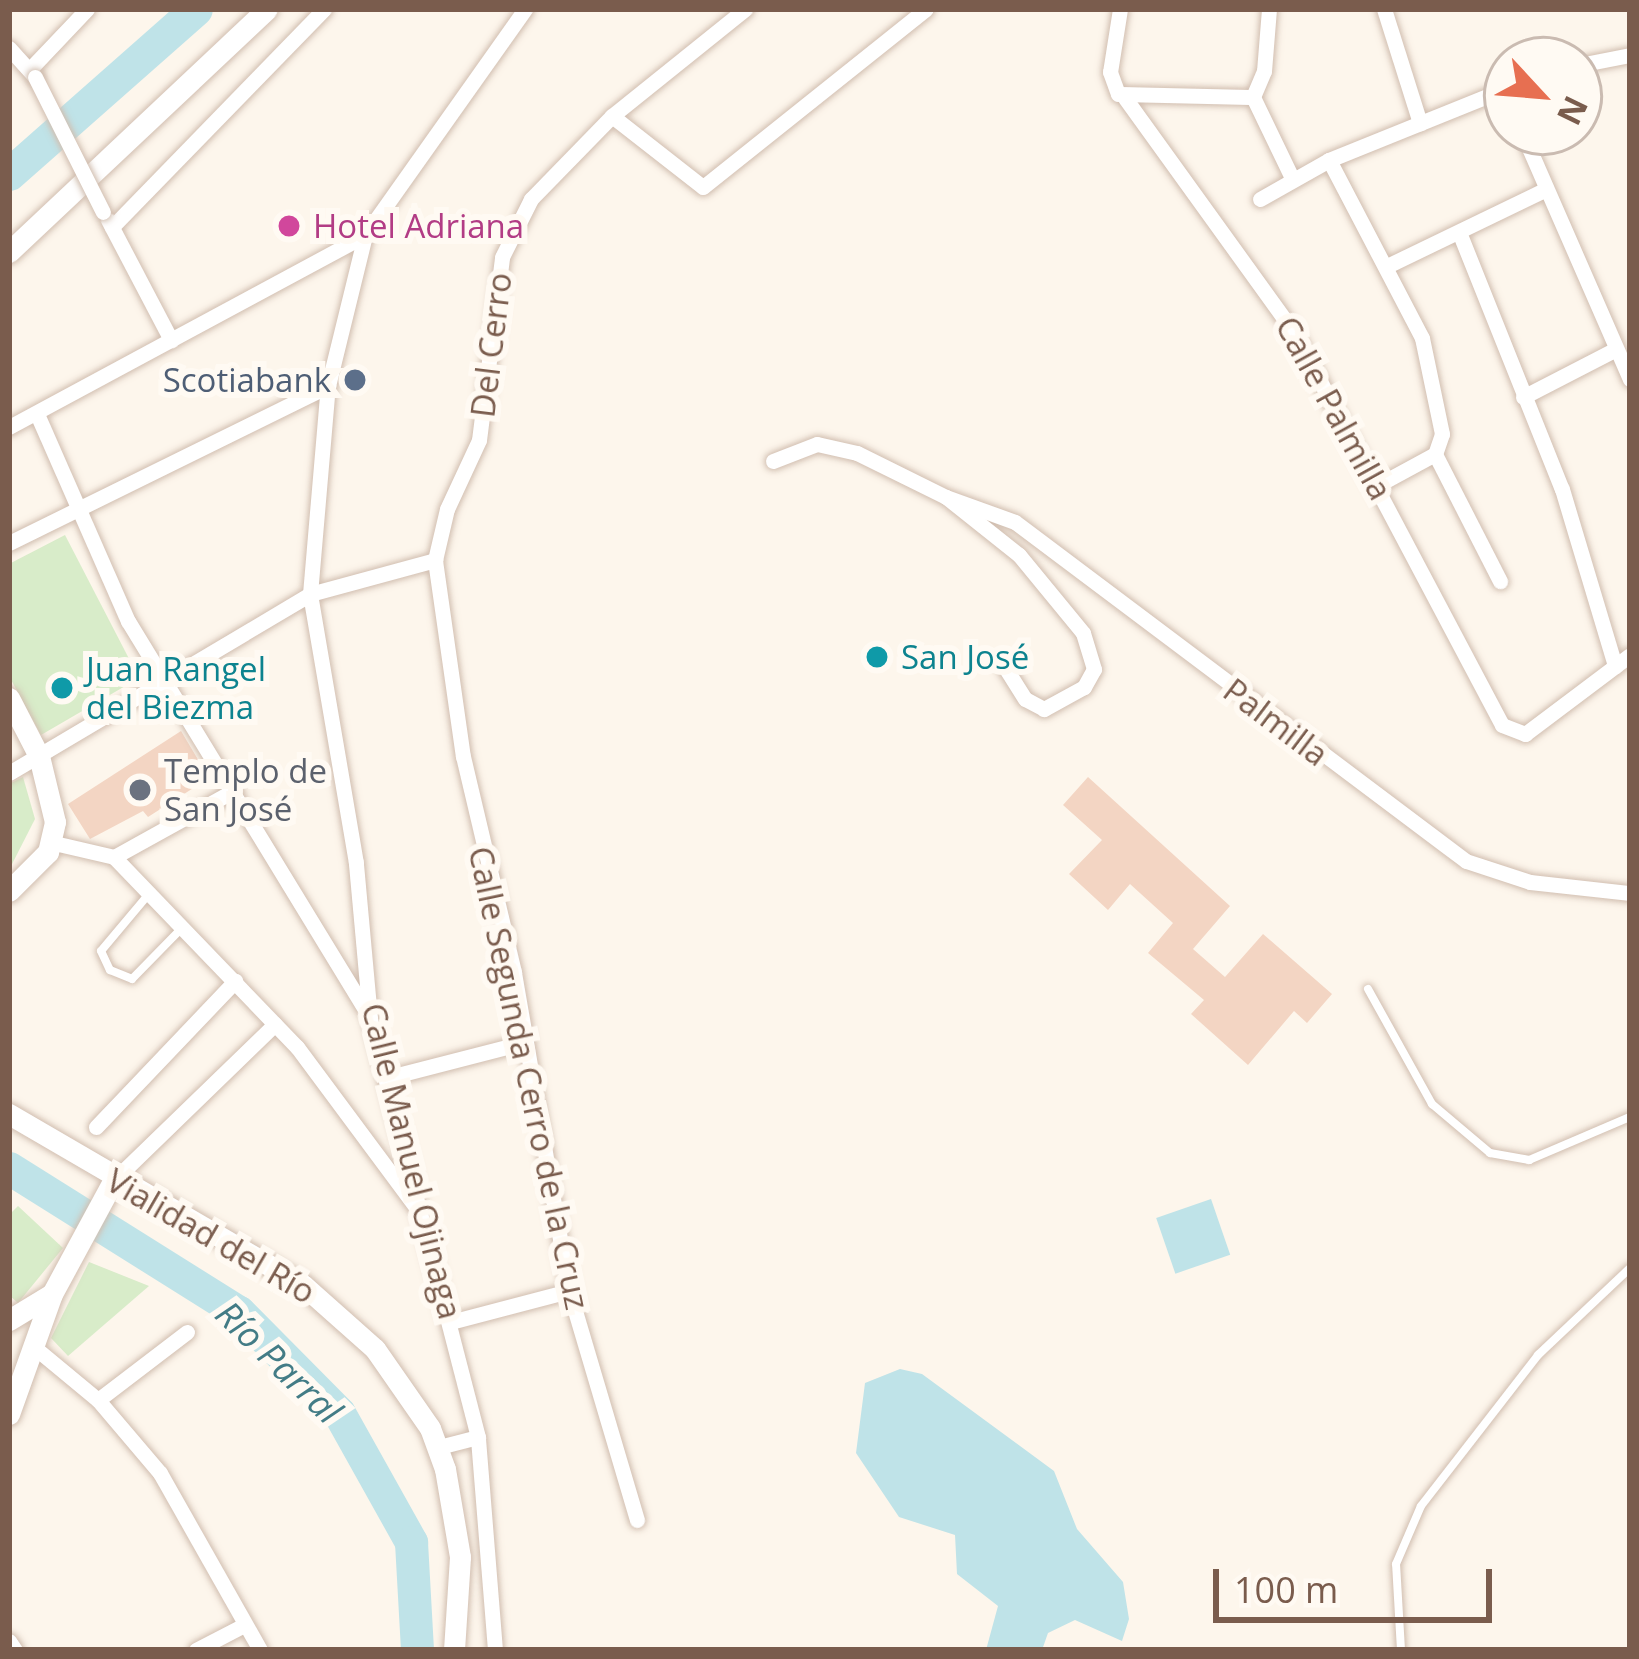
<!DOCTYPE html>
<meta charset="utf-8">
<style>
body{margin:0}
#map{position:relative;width:1639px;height:1659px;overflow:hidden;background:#fdf6ec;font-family:"Open Sans",sans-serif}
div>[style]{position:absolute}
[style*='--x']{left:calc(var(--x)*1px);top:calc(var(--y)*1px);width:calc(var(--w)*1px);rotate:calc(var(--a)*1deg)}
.green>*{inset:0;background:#d8ecc9}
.water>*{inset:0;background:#bfe3e8;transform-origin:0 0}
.river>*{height:33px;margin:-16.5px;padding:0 16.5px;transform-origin:16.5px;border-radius:16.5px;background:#bfe3e8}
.building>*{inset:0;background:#f3d5c3}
.roads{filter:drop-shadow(0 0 3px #d1beb0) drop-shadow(0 0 3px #d1beb0)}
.lane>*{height:8px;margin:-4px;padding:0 4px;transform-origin:4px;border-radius:4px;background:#fff}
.street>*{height:15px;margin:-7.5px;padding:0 7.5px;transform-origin:7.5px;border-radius:7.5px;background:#fff}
.secondary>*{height:21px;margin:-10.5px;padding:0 10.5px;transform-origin:10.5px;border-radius:10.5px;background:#fff}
.bridges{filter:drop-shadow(0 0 3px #d1beb0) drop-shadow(0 0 3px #d1beb0)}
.street-bridge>*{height:15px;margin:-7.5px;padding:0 7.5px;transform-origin:7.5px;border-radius:7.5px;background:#fff}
.dots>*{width:33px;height:33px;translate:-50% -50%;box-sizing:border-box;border:6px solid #fffaf3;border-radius:50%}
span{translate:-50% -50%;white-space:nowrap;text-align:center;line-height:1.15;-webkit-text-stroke:12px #fffaf3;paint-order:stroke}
.hotel-label{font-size:33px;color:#b23c85}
.left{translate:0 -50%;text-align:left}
.street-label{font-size:33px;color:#7a5c4d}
.service-label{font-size:33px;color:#4e5e75}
.right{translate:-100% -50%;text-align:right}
.culture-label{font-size:33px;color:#0d838f}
.worship-label{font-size:33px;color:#5b616d}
.water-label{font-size:36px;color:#437c86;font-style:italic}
.frame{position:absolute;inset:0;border:12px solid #7a5c4d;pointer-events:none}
.north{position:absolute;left:1483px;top:36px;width:120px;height:120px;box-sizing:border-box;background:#fffaf3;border:3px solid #cabbb1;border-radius:50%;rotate:116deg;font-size:33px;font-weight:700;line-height:48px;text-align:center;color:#7a5c4d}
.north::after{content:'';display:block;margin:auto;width:42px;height:54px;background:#e76f51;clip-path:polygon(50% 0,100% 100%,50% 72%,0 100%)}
.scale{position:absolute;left:1213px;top:1569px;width:279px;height:54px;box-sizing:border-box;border:6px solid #7a5c4d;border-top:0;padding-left:15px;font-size:36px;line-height:42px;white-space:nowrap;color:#7a5c4d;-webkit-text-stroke:9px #fffaf3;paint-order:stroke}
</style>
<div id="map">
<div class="green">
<i style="clip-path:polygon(65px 535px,139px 678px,41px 735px,9px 676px,9px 564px)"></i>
<i style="clip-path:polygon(23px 777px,35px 819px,9px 870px,9px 784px)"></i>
<i style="clip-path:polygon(18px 1206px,63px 1248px,18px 1303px,9px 1295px,9px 1215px)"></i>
<i style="clip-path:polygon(89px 1262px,149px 1286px,68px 1356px,51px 1338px)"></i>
</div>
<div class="water">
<i style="left:1211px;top:1199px;width:59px;height:58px;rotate:71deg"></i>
<i style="clip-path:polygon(900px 1369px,922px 1374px,1054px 1471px,1077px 1529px,1123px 1582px,1129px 1619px,1122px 1641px,1075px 1620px,1048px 1633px,1042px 1650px,986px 1650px,998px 1606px,957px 1574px,955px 1535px,899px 1517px,856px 1453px,865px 1383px)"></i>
</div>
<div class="river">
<i style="--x:9;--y:174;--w:249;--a:-41.4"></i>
<i style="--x:9;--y:1168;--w:271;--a:32.1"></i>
<i style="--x:239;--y:1312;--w:142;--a:45.3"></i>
<i style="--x:339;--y:1413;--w:148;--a:60.8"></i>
<i style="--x:411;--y:1542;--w:108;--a:86.8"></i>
</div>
<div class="building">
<i style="clip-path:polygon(181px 731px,209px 778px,148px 817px,143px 811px,90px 839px,68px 804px)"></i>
<i style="clip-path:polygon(1088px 777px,1230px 906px,1193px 949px,1225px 977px,1263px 934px,1332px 994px,1307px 1023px,1294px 1011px,1248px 1065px,1191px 1014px,1204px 1000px,1148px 953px,1173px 923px,1130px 884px,1108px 910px,1069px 874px,1102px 840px,1063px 805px)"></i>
</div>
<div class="roads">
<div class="lane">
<i style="--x:148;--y:895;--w:73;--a:130"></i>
<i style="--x:101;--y:951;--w:21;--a:65"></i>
<i style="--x:110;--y:970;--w:24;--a:22"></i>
<i style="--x:132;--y:979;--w:71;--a:-45.6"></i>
<i style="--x:1368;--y:989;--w:132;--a:60.9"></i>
<i style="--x:1432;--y:1104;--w:76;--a:40.2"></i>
<i style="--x:1490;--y:1153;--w:40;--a:10"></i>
<i style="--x:1529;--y:1160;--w:110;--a:-23.1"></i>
<i style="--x:1401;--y:1650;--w:86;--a:-93.3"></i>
<i style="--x:1396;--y:1564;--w:63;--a:-66.7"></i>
<i style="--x:1421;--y:1506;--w:191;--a:-52.2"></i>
<i style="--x:1538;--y:1355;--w:127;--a:-43.4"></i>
</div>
<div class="street">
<i style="--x:1120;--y:9;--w:64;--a:99"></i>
<i style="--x:1110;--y:72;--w:23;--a:70"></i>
<i style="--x:1118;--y:94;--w:135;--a:1.3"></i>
<i style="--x:1269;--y:9;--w:62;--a:94.6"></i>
<i style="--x:1264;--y:71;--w:28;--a:113"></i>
<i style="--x:1253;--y:97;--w:90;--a:64.3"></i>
<i style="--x:1384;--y:9;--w:120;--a:72.5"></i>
<i style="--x:9;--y:48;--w:39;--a:48"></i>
<i style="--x:1579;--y:65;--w:52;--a:-11.1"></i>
<i style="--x:30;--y:69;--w:83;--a:-46.5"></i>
<i style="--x:1125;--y:98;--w:291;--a:54.2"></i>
<i style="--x:1295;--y:334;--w:442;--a:62.1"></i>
<i style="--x:1502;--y:725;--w:25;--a:21"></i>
<i style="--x:1525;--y:734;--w:131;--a:-37"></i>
<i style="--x:612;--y:116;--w:115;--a:38"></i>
<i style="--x:703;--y:187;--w:285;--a:-38.6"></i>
<i style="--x:1522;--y:132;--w:270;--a:66.4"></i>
<i style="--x:1329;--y:160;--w:201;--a:62.4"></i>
<i style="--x:1422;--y:338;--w:98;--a:78.2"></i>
<i style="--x:1442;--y:434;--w:21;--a:109"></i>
<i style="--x:1435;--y:454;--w:65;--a:151.5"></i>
<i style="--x:1260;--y:199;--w:79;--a:-29.5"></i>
<i style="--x:1329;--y:160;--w:192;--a:-22"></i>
<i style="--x:108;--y:220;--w:136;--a:62.3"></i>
<i style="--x:112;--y:227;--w:304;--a:-45.8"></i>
<i style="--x:1459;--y:232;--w:277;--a:68.2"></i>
<i style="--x:1562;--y:489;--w:185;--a:73.3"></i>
<i style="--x:1387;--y:266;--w:177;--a:-25.8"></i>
<i style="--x:1523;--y:397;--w:102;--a:-27.3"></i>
<i style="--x:37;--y:414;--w:226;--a:66.3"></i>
<i style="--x:128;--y:621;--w:456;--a:58.6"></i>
<i style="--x:9;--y:427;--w:404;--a:-28.3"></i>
<i style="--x:1435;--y:454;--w:143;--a:62.9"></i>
<i style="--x:773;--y:461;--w:47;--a:-21.1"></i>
<i style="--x:817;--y:444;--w:41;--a:12.7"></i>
<i style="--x:857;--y:453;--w:99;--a:26.3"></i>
<i style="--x:946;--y:497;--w:93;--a:38.5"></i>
<i style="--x:1019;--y:555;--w:101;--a:50.6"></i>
<i style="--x:1083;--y:633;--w:38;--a:73"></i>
<i style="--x:1094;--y:669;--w:21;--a:119"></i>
<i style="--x:1084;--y:687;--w:46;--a:151.2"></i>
<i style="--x:1044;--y:709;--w:21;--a:-152"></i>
<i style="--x:1025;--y:699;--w:41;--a:-122.2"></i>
<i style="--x:946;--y:497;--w:73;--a:19.9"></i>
<i style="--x:1015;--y:522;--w:564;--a:36.93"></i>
<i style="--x:1466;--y:861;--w:67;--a:18.2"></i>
<i style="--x:1530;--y:882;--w:101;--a:6.3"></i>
<i style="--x:9;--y:543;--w:356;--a:-26.2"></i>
<i style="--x:9;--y:773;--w:350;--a:-30.7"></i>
<i style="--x:310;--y:594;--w:130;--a:-15.2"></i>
<i style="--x:54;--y:843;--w:62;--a:13.1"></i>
<i style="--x:114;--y:857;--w:264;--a:46.1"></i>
<i style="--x:297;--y:1047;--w:199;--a:53.4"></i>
<i style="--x:114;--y:857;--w:138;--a:-29"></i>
<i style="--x:390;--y:1077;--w:136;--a:-14.4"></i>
<i style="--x:96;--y:1127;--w:202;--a:-46.4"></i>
<i style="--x:114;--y:1180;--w:224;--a:-44.1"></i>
<i style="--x:454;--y:1321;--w:119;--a:-14.6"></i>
<i style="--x:34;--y:1347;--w:83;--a:39.6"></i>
<i style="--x:98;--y:1400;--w:96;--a:49.7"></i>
<i style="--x:160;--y:1473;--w:203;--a:60.5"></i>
<i style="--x:98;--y:1400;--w:112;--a:-37.4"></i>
<i style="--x:439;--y:1447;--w:40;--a:-14.4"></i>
<i style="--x:637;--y:1520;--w:239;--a:-106.5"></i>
<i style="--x:569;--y:1291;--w:324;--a:-99.8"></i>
<i style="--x:514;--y:972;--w:221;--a:-103.3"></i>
<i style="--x:463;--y:757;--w:199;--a:-98.1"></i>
<i style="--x:435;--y:560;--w:52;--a:-76.8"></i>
<i style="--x:447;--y:509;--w:76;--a:-65.1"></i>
<i style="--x:479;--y:440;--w:184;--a:-82.8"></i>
<i style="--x:502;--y:257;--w:65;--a:-63.4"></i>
<i style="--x:531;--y:199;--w:116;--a:-45.7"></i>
<i style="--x:612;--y:116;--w:171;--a:-38.8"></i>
<i style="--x:9;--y:1641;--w:11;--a:56"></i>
<i style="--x:196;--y:1650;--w:54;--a:-27.5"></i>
<i style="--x:495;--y:1650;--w:214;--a:-94.6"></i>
<i style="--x:478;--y:1437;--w:433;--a:-104.5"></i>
<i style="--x:370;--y:1018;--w:156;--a:-95.2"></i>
<i style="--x:356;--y:863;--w:273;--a:-99.7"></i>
<i style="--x:310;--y:594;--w:209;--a:-85.1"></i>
<i style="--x:328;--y:386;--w:155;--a:-76.2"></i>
<i style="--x:365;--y:235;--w:277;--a:-54.7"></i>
</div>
<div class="secondary">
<i style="--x:9;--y:252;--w:354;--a:-43.3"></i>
<i style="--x:9;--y:698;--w:65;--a:62.7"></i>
<i style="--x:39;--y:756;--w:68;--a:76.4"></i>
<i style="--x:55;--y:822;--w:31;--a:103"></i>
<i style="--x:48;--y:852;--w:55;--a:135"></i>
<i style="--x:9;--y:1114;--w:340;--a:30.2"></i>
<i style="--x:303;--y:1285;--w:96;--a:41.6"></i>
<i style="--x:375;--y:1349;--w:96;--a:55.2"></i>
<i style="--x:430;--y:1428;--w:44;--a:69.9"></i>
<i style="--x:445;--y:1469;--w:89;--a:80.3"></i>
<i style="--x:460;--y:1557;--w:93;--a:93.7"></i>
<i style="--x:9;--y:1320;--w:50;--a:-31.2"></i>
<i style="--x:9;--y:1414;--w:127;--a:-70.3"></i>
<i style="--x:52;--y:1294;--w:128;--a:-61.6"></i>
</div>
</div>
<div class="bridges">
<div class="street-bridge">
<i style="--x:35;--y:77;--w:151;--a:63.3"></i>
</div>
</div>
<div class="dots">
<i style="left:289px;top:226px;background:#d1479c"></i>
<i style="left:355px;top:380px;background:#5c6f8a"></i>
<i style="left:877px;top:657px;background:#0f9aa8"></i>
<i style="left:62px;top:688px;background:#0f9aa8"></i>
<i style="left:140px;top:790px;background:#6b7280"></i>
</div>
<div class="hotel-label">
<span class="left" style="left:313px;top:226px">Hotel Adriana</span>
</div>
<div class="street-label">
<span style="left:491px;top:345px;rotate:-83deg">Del Cerro</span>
<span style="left:1334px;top:408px;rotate:61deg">Calle Palmilla</span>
<span style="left:1276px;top:722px;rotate:37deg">Palmilla</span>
<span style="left:529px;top:1078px;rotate:78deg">Calle Segunda Cerro de la Cruz</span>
<span style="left:412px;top:1161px;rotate:76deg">Calle Manuel Ojinaga</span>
<span style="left:211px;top:1236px;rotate:30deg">Vialidad del Río</span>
</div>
<div class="service-label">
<span class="right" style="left:331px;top:380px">Scotiabank</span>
</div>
<div class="culture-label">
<span class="left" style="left:901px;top:657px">San José</span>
<span class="left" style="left:86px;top:688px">Juan Rangel<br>del Biezma</span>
</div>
<div class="worship-label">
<span class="left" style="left:164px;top:790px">Templo de<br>San José</span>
</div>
<div class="water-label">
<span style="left:279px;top:1362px;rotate:44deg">Río Parral</span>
</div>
<div class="frame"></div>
<div class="north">N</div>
<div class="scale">100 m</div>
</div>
